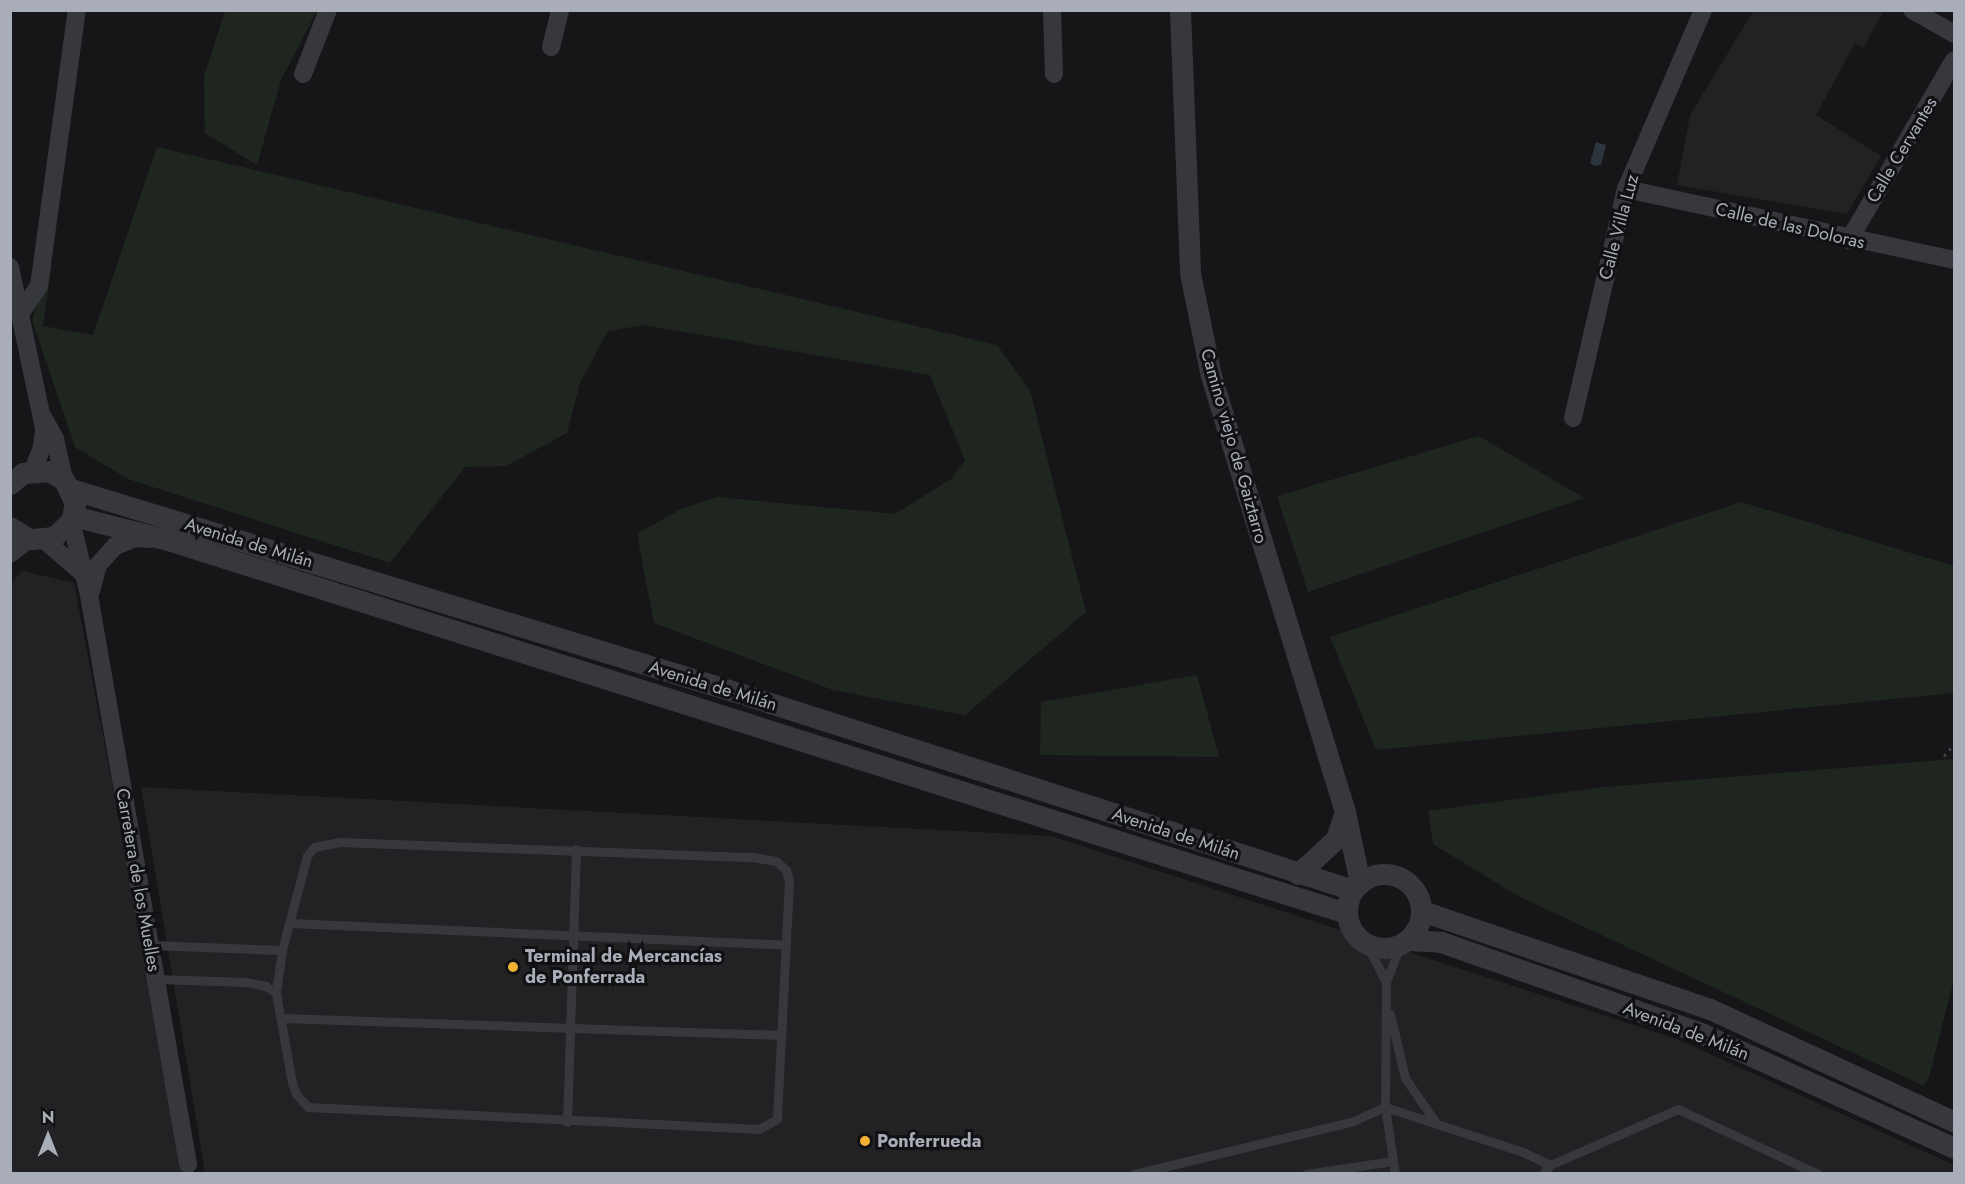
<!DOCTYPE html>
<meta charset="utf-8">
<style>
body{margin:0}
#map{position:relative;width:1965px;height:1184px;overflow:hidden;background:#161618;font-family:Jost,sans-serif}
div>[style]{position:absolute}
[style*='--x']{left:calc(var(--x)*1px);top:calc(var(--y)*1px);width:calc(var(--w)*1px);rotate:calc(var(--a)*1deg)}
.built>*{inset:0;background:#222225}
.green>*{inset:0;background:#1e261f}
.water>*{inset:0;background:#2c353c}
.path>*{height:3px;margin-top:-1.5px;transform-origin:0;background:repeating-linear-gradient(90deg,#3d3f44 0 3px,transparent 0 7.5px)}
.service>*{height:9px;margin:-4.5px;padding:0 4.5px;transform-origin:4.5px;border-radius:4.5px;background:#37383d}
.minor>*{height:18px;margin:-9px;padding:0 9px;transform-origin:9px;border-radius:9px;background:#37383d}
.tertiary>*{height:21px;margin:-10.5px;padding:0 10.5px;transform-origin:10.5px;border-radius:10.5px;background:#37383d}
.tertiary>.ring{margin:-10.5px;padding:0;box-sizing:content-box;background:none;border:21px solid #37383d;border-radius:50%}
.dots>*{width:16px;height:16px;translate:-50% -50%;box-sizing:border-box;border:3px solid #111113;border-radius:50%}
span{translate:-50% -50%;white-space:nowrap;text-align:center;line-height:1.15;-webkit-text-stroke:6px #111113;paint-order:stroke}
.street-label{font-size:18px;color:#a8adb8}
.poi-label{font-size:18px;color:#a8adb8;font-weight:700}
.left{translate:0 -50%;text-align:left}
.frame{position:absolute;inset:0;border:12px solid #a8adb8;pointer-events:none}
.north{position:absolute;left:18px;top:1106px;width:60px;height:60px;-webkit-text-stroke:4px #111113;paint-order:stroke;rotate:0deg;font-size:16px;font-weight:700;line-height:24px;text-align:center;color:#a8adb8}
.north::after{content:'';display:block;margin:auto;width:21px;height:27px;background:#a8adb8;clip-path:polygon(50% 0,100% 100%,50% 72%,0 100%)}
</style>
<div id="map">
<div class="built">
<i style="clip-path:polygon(1754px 10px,1883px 12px,1863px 48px,1855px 43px,1816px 115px,1881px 156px,1847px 214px,1677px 185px,1690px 115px)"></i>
<i style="clip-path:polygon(22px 571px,74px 583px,186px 1173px,11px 1174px,10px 585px)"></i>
<i style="clip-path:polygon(141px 787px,1051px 836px,1677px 1039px,1954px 1165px,1954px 1173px,205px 1173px)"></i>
</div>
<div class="green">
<i style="clip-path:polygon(225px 11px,317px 11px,281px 80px,257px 165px,205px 133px,204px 76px)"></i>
<i style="clip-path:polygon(157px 147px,997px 345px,1030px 390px,1086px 612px,965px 715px,833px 690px,654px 623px,637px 534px,683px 508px,718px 497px,895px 514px,951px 479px,965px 460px,930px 375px,644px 325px,608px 331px,580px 383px,567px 433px,506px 466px,465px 467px,390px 563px,128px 479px,75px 447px,32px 320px,52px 263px,43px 326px,93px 335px)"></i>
<i style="clip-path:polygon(1479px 436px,1584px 498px,1308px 592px,1277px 496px)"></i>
<i style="clip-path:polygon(1741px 502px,1954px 566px,1954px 693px,1376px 750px,1330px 637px)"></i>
<i style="clip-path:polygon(1197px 675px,1219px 757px,1040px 755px,1041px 702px)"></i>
<i style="clip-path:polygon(1954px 759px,1954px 979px,1929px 1077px,1924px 1086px,1518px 896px,1433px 844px,1428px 811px,1604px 787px)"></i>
</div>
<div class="water">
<i style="clip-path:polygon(1596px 142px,1606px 145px,1601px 165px,1595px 166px,1590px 163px)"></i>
</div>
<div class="path">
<i style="--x:1944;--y:756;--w:16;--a:-50"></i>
</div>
<div class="service">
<i style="--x:290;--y:923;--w:496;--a:2.5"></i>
<i style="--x:1366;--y:943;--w:44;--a:62.9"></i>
<i style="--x:150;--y:945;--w:132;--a:2.2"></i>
<i style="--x:282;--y:950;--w:97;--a:-75.1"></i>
<i style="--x:307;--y:856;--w:11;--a:-52"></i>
<i style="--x:314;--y:847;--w:25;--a:-11"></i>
<i style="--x:339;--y:842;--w:414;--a:2.1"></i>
<i style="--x:753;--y:857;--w:23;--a:10"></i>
<i style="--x:776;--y:861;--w:13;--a:42"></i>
<i style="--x:786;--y:870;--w:11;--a:75"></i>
<i style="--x:789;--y:881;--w:238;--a:92.9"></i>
<i style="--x:777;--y:1119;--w:21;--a:151"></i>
<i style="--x:759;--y:1129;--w:452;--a:-177.2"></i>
<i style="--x:308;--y:1107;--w:18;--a:-133"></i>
<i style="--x:296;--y:1094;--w:12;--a:-110"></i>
<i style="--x:292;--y:1083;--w:91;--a:-100.1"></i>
<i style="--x:276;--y:993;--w:12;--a:-145"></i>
<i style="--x:266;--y:986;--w:20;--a:-169"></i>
<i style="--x:246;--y:982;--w:90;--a:-178.1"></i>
<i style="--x:276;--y:993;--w:43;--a:-82.1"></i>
<i style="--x:1390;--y:1014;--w:66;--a:76.8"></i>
<i style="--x:1405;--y:1078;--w:55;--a:55.4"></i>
<i style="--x:282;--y:1018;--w:500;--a:1.95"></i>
<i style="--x:567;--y:1122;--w:273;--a:-88.1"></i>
<i style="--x:1134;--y:1174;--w:223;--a:-13.5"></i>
<i style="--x:1351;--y:1122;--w:37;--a:-24"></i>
<i style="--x:1385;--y:1107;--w:125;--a:-89.5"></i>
<i style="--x:1386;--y:982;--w:40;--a:-69"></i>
<i style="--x:1306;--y:1174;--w:88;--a:-8.5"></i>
<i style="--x:1395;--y:1174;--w:68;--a:-98.5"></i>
<i style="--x:1385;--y:1107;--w:145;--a:18.1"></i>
<i style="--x:1523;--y:1152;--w:30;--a:26"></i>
<i style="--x:1543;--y:1174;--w:11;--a:-52"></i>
<i style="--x:1550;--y:1165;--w:140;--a:-23.6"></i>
<i style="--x:1678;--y:1109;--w:154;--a:24.9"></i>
</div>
<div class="minor">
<i style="--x:1052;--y:10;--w:64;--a:88.2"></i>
<i style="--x:1912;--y:10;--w:48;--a:29.7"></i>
<i style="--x:551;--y:47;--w:38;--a:-76"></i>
<i style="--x:303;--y:74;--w:69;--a:-68.7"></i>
<i style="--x:1626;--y:189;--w:336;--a:12.2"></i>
<i style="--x:1849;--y:240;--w:208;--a:-59.7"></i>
<i style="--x:10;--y:267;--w:166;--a:78.1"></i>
<i style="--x:44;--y:429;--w:18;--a:96"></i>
<i style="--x:42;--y:447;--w:25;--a:111"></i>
<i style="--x:22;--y:311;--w:30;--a:-56"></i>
<i style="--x:39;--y:286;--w:279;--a:-82.2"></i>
<i style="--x:43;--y:417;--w:25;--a:61"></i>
<i style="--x:55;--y:439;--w:42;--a:77.6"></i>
<i style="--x:1573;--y:418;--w:235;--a:-77"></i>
<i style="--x:1626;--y:189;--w:195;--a:-66.7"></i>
<i style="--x:71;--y:521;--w:76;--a:76.3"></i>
<i style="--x:89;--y:595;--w:578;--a:80.13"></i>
<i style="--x:44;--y:540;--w:54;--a:40.5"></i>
<i style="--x:10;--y:554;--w:24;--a:-38"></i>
<i style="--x:91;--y:591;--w:27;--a:-75"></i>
<i style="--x:98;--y:565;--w:25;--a:-48"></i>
<i style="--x:115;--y:546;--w:22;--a:-21"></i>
<i style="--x:136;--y:538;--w:14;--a:4"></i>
</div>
<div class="tertiary">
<i style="--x:1180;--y:10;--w:263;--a:87.8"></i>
<i style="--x:1190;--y:273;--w:105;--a:78.5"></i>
<i style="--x:1211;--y:376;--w:456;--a:72.9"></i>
<i style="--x:1345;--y:812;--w:73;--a:78.1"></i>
<i style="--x:10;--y:484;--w:17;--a:-40"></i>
<i style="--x:23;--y:473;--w:26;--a:-4"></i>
<i style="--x:49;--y:471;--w:17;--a:31"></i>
<i style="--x:64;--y:480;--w:26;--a:65"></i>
<i style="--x:75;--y:504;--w:17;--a:103"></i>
<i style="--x:71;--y:521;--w:23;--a:137"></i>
<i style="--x:54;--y:537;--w:25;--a:175"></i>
<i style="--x:29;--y:539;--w:22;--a:-148"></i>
<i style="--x:71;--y:489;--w:695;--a:16.98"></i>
<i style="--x:736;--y:692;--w:648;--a:17.79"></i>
<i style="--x:73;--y:516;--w:98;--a:14.2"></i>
<i style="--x:168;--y:540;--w:1236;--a:17.57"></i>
<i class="ring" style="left:1347px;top:874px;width:53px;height:53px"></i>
<i style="--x:1298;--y:874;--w:52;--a:-42.6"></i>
<i style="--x:1336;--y:839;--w:28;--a:-72"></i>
<i style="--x:1422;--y:911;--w:304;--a:18.8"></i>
<i style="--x:1710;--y:1009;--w:269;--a:24.8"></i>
<i style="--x:1408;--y:940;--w:33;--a:3"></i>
<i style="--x:1441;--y:942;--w:278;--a:19.3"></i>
<i style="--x:1703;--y:1034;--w:276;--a:24.4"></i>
</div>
<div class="dots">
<i style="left:513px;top:967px;background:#f2b134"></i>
<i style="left:865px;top:1141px;background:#f2b134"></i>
</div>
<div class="street-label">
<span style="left:1902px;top:150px;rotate:-59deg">Calle Cervantes</span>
<span style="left:1790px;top:226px;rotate:13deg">Calle de las Doloras</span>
<span style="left:1619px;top:227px;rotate:-75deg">Calle Villa Luz</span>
<span style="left:1234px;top:446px;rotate:74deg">Camino viejo de Gaiztarro</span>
<span style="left:249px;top:543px;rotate:17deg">Avenida de Milán</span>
<span style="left:713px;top:686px;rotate:17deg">Avenida de Milán</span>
<span style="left:1176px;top:834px;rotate:18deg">Avenida de Milán</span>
<span style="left:138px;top:880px;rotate:80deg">Carretera de los Muelles</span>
<span style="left:1686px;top:1031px;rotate:21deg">Avenida de Milán</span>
</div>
<div class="poi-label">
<span class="left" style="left:525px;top:967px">Terminal de Mercancías<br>de Ponferrada</span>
<span class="left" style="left:877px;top:1141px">Ponferrueda</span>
</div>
<div class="frame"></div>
<div class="north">N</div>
</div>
